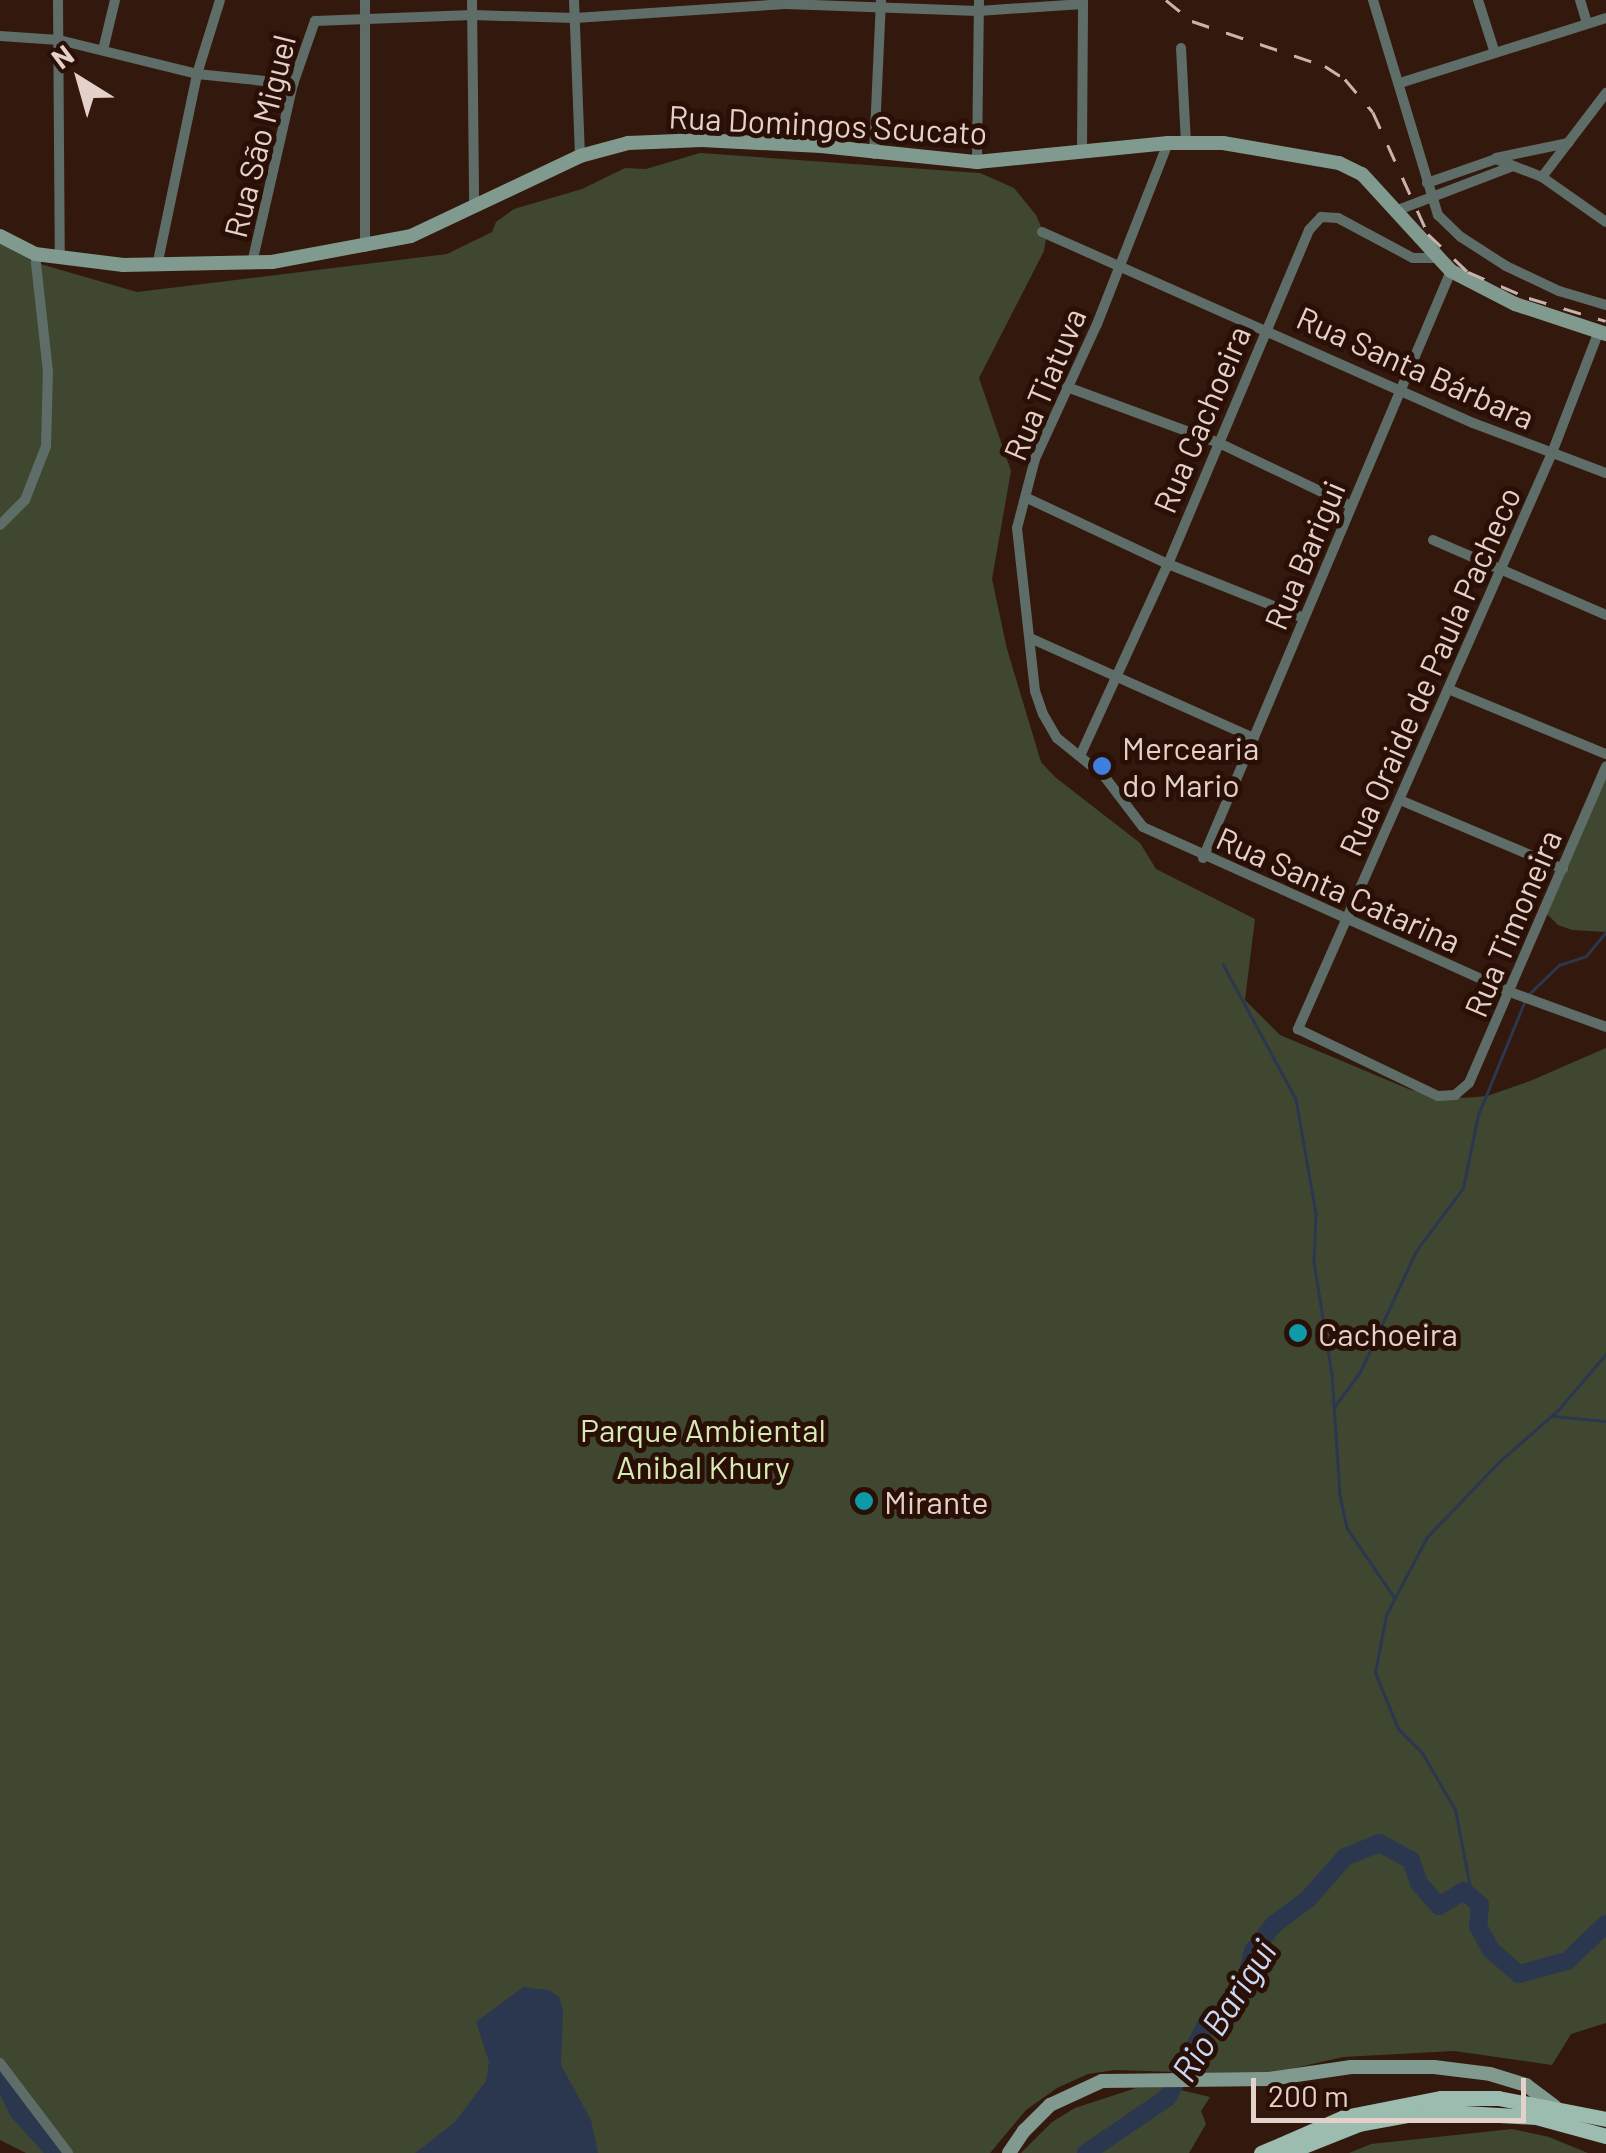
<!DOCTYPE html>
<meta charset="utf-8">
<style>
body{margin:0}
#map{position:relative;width:1606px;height:2153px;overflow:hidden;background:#33180d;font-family:Barlow,sans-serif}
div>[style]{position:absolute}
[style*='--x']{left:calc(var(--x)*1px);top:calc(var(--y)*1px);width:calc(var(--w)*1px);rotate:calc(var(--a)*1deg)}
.green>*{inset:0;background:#3f4731}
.water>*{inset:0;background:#2b374e}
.stream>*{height:2.5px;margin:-1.25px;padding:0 1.25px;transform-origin:1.25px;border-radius:1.25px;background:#2b374e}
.river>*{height:18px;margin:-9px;padding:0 9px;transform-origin:9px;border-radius:9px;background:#2b374e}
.minor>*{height:10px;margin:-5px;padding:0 5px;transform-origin:5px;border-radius:5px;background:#5e6d67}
.secondary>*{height:14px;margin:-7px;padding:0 7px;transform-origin:7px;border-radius:7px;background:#819a8f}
.primary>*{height:15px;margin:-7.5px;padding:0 7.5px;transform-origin:7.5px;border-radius:7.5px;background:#9bbcae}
.rail>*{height:2.5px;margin-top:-1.25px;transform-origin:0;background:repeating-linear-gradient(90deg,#c8b4ad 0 18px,transparent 0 36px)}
.dots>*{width:28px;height:28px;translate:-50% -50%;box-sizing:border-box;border:5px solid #290f05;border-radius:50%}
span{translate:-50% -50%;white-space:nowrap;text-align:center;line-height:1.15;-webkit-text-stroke:10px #290f05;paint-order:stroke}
.street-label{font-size:32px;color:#e4d1ca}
.poi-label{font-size:32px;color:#e4d1ca}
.left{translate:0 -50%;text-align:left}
.park-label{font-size:32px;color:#d5eab5}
.water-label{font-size:35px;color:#c8d8f5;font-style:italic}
.north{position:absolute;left:30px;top:30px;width:100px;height:100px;-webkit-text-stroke:8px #290f05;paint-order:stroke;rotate:323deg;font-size:28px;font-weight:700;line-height:40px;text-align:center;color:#e4d1ca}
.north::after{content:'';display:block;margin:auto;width:35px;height:45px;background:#e4d1ca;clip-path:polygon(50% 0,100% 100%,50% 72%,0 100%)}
.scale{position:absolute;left:1251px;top:2078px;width:275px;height:45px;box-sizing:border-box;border:5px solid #e4d1ca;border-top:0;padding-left:12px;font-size:30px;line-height:35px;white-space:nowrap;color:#e4d1ca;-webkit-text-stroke:8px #290f05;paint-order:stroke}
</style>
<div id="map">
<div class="green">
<i style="clip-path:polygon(700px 153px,980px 173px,1014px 188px,1036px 215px,1046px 238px,1044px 251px,979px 378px,1011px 471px,992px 579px,1007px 649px,1041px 762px,1055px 777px,1140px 843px,1156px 869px,1255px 919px,1245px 1000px,1280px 1035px,1411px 1090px,1463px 1098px,1487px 1096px,1530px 1081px,1606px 1048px,1606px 2023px,1571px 2034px,1552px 2065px,1454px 2051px,1343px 2057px,1265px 2075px,1115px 2070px,1088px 2074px,1057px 2088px,1026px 2110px,990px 2153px,26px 2153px,0 2140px,0 238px,25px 246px,30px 261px,137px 292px,447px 254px,492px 232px,496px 222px,514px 209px,582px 189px,625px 168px,646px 169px)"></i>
<i style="clip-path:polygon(1606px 777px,1606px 932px,1572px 930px,1558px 925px,1547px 914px)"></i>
<i style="clip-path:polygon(1168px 2087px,1210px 2097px,1201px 2111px,1206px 2124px,1189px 2153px,1021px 2153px,1052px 2122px,1075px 2108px,1136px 2088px)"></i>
<i style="clip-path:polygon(1512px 2129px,1549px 2137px,1588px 2153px,1349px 2153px,1371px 2144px)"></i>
</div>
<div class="water">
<i style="clip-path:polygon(523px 1987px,549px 1990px,559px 1997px,563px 2010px,561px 2065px,591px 2120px,598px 2153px,415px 2153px,454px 2123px,486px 2081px,489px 2062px,476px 2022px)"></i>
</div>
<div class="stream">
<i style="--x:1223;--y:964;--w:153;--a:61.6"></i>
<i style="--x:1296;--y:1099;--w:117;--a:80.1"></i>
<i style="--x:1316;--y:1214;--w:48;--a:92.4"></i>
<i style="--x:1314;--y:1262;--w:113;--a:80.9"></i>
<i style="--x:1332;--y:1374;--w:121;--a:86.2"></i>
<i style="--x:1340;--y:1495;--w:34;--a:78"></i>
<i style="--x:1347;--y:1528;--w:83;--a:55.7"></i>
<i style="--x:1527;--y:996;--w:45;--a:-44.1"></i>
<i style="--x:1559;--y:965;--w:28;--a:-18"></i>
<i style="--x:1586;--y:956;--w:31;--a:-50"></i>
<i style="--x:1334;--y:1407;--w:44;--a:-53.4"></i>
<i style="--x:1360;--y:1372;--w:133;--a:-65.2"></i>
<i style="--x:1416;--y:1251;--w:79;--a:-53.3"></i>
<i style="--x:1463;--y:1188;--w:75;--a:-78.4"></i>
<i style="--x:1478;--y:1115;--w:121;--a:-67.7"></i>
<i style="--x:1553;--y:1416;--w:53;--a:5.4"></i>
<i style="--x:1472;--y:1898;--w:90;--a:-100.9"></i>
<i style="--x:1455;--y:1810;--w:66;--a:-120.1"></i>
<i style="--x:1422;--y:1753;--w:34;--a:-135"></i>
<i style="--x:1398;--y:1729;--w:61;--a:-112.3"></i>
<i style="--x:1375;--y:1673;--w:59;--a:-79.3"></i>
<i style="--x:1386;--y:1615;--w:88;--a:-62.3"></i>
<i style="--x:1427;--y:1537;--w:105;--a:-46.2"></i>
<i style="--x:1500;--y:1461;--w:77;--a:-41.3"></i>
<i style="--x:1558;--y:1410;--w:74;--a:-49.4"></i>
</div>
<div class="river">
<i style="--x:0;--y:2074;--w:41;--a:64.1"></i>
<i style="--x:18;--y:2111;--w:57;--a:47.9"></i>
<i style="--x:1086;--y:2153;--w:99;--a:-34.3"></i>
<i style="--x:1168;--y:2097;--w:79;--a:-62.1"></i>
<i style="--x:1205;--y:2027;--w:31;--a:-33"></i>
<i style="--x:1231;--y:2010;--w:22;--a:-58"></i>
<i style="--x:1243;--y:1991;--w:41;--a:-76"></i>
<i style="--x:1253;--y:1951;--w:33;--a:-52"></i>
<i style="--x:1273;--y:1925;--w:44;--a:-36.6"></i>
<i style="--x:1308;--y:1899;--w:56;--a:-48.6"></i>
<i style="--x:1345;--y:1857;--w:37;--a:-22"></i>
<i style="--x:1379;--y:1843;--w:36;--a:28"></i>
<i style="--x:1411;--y:1860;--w:24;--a:71"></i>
<i style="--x:1419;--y:1883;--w:30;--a:49"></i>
<i style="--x:1439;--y:1906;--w:29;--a:-31"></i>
<i style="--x:1464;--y:1891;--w:21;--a:41"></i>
<i style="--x:1480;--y:1905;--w:21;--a:95"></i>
<i style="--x:1478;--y:1926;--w:27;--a:62"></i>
<i style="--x:1491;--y:1950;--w:37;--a:41"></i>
<i style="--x:1519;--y:1974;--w:50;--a:-15.2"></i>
<i style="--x:1567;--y:1961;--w:54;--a:-43.5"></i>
</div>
<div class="minor">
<i style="--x:58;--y:0;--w:258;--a:89.6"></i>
<i style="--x:472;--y:0;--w:203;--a:89.4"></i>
<i style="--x:574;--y:0;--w:156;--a:87.8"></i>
<i style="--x:1373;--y:0;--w:225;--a:73.2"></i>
<i style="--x:1438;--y:215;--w:32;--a:44"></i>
<i style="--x:1461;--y:237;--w:54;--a:32.8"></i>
<i style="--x:1506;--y:266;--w:59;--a:25.3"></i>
<i style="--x:1559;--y:291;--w:49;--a:16.6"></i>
<i style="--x:1478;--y:0;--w:52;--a:72.3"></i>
<i style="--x:1580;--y:0;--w:24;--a:73"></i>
<i style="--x:0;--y:36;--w:59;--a:3.9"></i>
<i style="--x:59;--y:40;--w:142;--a:13.8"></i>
<i style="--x:197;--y:74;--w:97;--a:5.9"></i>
<i style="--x:1181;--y:48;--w:95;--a:87"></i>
<i style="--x:103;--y:50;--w:51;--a:-76.5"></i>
<i style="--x:1400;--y:83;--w:216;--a:-17.5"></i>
<i style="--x:1168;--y:143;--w:194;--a:111.4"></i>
<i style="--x:1097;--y:324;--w:149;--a:114.7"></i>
<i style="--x:1035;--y:459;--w:71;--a:104.6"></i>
<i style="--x:1017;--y:528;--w:164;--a:83.7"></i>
<i style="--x:1035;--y:691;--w:24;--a:71"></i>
<i style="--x:1043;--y:714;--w:28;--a:60"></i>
<i style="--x:1057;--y:738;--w:60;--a:39"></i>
<i style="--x:1104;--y:776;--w:64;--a:52.6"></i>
<i style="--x:1143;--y:827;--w:402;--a:24.2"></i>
<i style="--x:1510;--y:992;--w:102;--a:20"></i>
<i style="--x:1082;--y:151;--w:151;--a:-89.6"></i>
<i style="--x:874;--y:154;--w:153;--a:-87.4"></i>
<i style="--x:1496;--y:158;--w:74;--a:-11.8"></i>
<i style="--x:977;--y:162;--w:162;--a:-89.3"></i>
<i style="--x:1542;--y:177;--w:106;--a:-52.7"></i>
<i style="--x:1427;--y:183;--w:73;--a:-19.2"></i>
<i style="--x:1496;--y:159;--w:49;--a:21.4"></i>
<i style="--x:1542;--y:177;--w:78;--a:35.1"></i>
<i style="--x:1398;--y:210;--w:123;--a:-20.9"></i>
<i style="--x:1042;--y:232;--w:471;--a:23.9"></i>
<i style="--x:1473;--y:423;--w:142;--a:20.6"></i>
<i style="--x:365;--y:247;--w:247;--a:-90"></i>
<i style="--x:252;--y:263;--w:184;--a:-77.1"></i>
<i style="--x:293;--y:84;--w:67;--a:-70.8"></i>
<i style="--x:315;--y:21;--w:157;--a:-2.2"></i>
<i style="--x:472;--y:15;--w:103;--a:1.7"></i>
<i style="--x:575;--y:18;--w:211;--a:-3.8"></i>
<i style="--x:786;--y:4;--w:192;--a:2.1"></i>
<i style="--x:978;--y:11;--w:105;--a:-3.8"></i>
<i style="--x:157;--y:266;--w:196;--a:-78.2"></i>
<i style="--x:197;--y:74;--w:77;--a:-72.7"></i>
<i style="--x:1599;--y:331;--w:131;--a:111.1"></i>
<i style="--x:1552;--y:453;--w:630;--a:113.8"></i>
<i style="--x:1298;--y:1029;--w:155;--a:25.6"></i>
<i style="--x:1438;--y:1096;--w:17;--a:-3"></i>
<i style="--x:1455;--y:1095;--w:18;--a:-41"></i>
<i style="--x:1469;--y:1083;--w:345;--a:-66.6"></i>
<i style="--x:1067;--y:387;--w:162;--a:20.2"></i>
<i style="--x:1219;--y:443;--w:146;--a:25.5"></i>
<i style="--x:1027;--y:498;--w:156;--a:25.1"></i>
<i style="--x:1168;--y:564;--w:146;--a:21.7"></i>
<i style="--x:0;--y:525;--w:35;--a:-45"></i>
<i style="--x:25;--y:500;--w:58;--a:-68.7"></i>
<i style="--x:46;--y:446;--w:74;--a:-88.5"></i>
<i style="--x:48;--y:372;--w:119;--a:-96.3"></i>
<i style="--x:1433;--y:540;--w:189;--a:23.4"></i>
<i style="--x:1030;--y:638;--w:245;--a:24.1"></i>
<i style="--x:1448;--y:689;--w:171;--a:22.4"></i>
<i style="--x:1080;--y:756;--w:211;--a:-65.4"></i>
<i style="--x:1168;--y:564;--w:363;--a:-67.1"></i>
<i style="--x:1309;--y:230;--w:18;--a:-47"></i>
<i style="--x:1321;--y:217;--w:17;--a:3"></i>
<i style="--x:1338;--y:218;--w:85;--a:28.1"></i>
<i style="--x:1413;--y:258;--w:22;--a:0"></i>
<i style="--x:1400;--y:800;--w:177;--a:22.9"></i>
<i style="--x:1203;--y:858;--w:637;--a:-67.1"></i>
<i style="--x:0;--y:2063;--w:113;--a:52.9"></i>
</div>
<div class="secondary">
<i style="--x:0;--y:236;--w:39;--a:27"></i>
<i style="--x:35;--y:254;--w:89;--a:7.1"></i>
<i style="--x:123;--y:265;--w:149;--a:-1.2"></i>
<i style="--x:272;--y:262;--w:141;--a:-10.6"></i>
<i style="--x:411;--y:236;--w:187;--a:-25.3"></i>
<i style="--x:580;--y:156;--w:50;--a:-15.2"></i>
<i style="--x:628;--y:143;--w:74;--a:-2.3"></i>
<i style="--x:702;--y:140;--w:119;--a:2.9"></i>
<i style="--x:821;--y:146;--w:157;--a:5.9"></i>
<i style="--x:977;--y:162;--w:192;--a:-5.7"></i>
<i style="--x:1168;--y:143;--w:55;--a:0"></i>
<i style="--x:1223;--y:143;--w:118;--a:9.8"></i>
<i style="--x:1339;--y:163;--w:25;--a:26"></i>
<i style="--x:1362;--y:174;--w:132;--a:47.5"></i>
<i style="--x:1451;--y:271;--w:72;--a:27.3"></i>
<i style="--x:1515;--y:304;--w:96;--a:18.2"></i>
<i style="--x:1009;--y:2153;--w:27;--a:-56"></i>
<i style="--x:1024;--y:2131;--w:37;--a:-45"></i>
<i style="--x:1050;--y:2105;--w:57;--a:-24.8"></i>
<i style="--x:1102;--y:2081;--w:167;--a:-0.7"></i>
<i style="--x:1269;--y:2079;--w:83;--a:-8.3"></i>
<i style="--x:1351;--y:2067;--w:83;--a:0"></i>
<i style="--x:1434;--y:2067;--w:56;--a:7.1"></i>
<i style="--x:1490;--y:2074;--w:38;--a:17"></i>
<i style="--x:1526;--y:2085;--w:36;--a:37"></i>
</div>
<div class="primary">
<i style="--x:1261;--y:2153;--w:90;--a:-23.4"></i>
<i style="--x:1344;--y:2117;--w:99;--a:-11.1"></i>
<i style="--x:1441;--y:2098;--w:57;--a:0"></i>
<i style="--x:1498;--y:2098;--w:110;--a:11"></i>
<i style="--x:1286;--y:2153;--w:79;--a:-21.7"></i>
<i style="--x:1359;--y:2124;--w:71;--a:-10.5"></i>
<i style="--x:1429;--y:2111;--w:107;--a:3.2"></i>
<i style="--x:1536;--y:2117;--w:73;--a:15.2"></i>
</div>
<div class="rail">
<i style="--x:1166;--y:0;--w:33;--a:39"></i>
<i style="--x:1192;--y:21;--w:140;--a:18.7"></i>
<i style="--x:1325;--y:66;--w:24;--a:33"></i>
<i style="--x:1345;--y:79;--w:43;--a:49.7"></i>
<i style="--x:1373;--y:112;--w:134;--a:65.7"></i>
<i style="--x:1428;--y:234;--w:55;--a:43.5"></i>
<i style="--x:1468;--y:272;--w:66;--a:23.1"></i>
<i style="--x:1529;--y:298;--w:80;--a:16.6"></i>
</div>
<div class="dots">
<i style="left:1102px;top:766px;background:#3f7fe0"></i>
<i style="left:1298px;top:1333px;background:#0f9aa8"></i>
<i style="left:864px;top:1501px;background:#0f9aa8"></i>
</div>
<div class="street-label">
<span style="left:828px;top:124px;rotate:3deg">Rua Domingos Scucato</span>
<span style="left:259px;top:136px;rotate:-76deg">Rua São Miguel</span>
<span style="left:1416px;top:367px;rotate:24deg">Rua Santa Bárbara</span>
<span style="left:1044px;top:384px;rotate:-67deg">Rua Tiatuva</span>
<span style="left:1201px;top:419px;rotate:-67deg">Rua Cachoeira</span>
<span style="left:1304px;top:555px;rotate:-67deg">Rua Barigui</span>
<span style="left:1429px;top:671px;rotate:-66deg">Rua Oraide de Paula Pacheco</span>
<span style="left:1339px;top:889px;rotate:24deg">Rua Santa Catarina</span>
<span style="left:1512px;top:923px;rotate:-67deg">Rua Timoneira</span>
</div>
<div class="poi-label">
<span class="left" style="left:1122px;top:766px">Mercearia<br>do Mario</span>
<span class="left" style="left:1318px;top:1333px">Cachoeira</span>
<span class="left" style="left:884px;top:1501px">Mirante</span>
</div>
<div class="park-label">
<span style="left:703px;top:1448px">Parque Ambiental<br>Anibal Khury</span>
</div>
<div class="water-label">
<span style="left:1223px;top:2010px;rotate:-57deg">Rio Barigui</span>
</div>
<div class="north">N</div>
<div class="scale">200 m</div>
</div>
